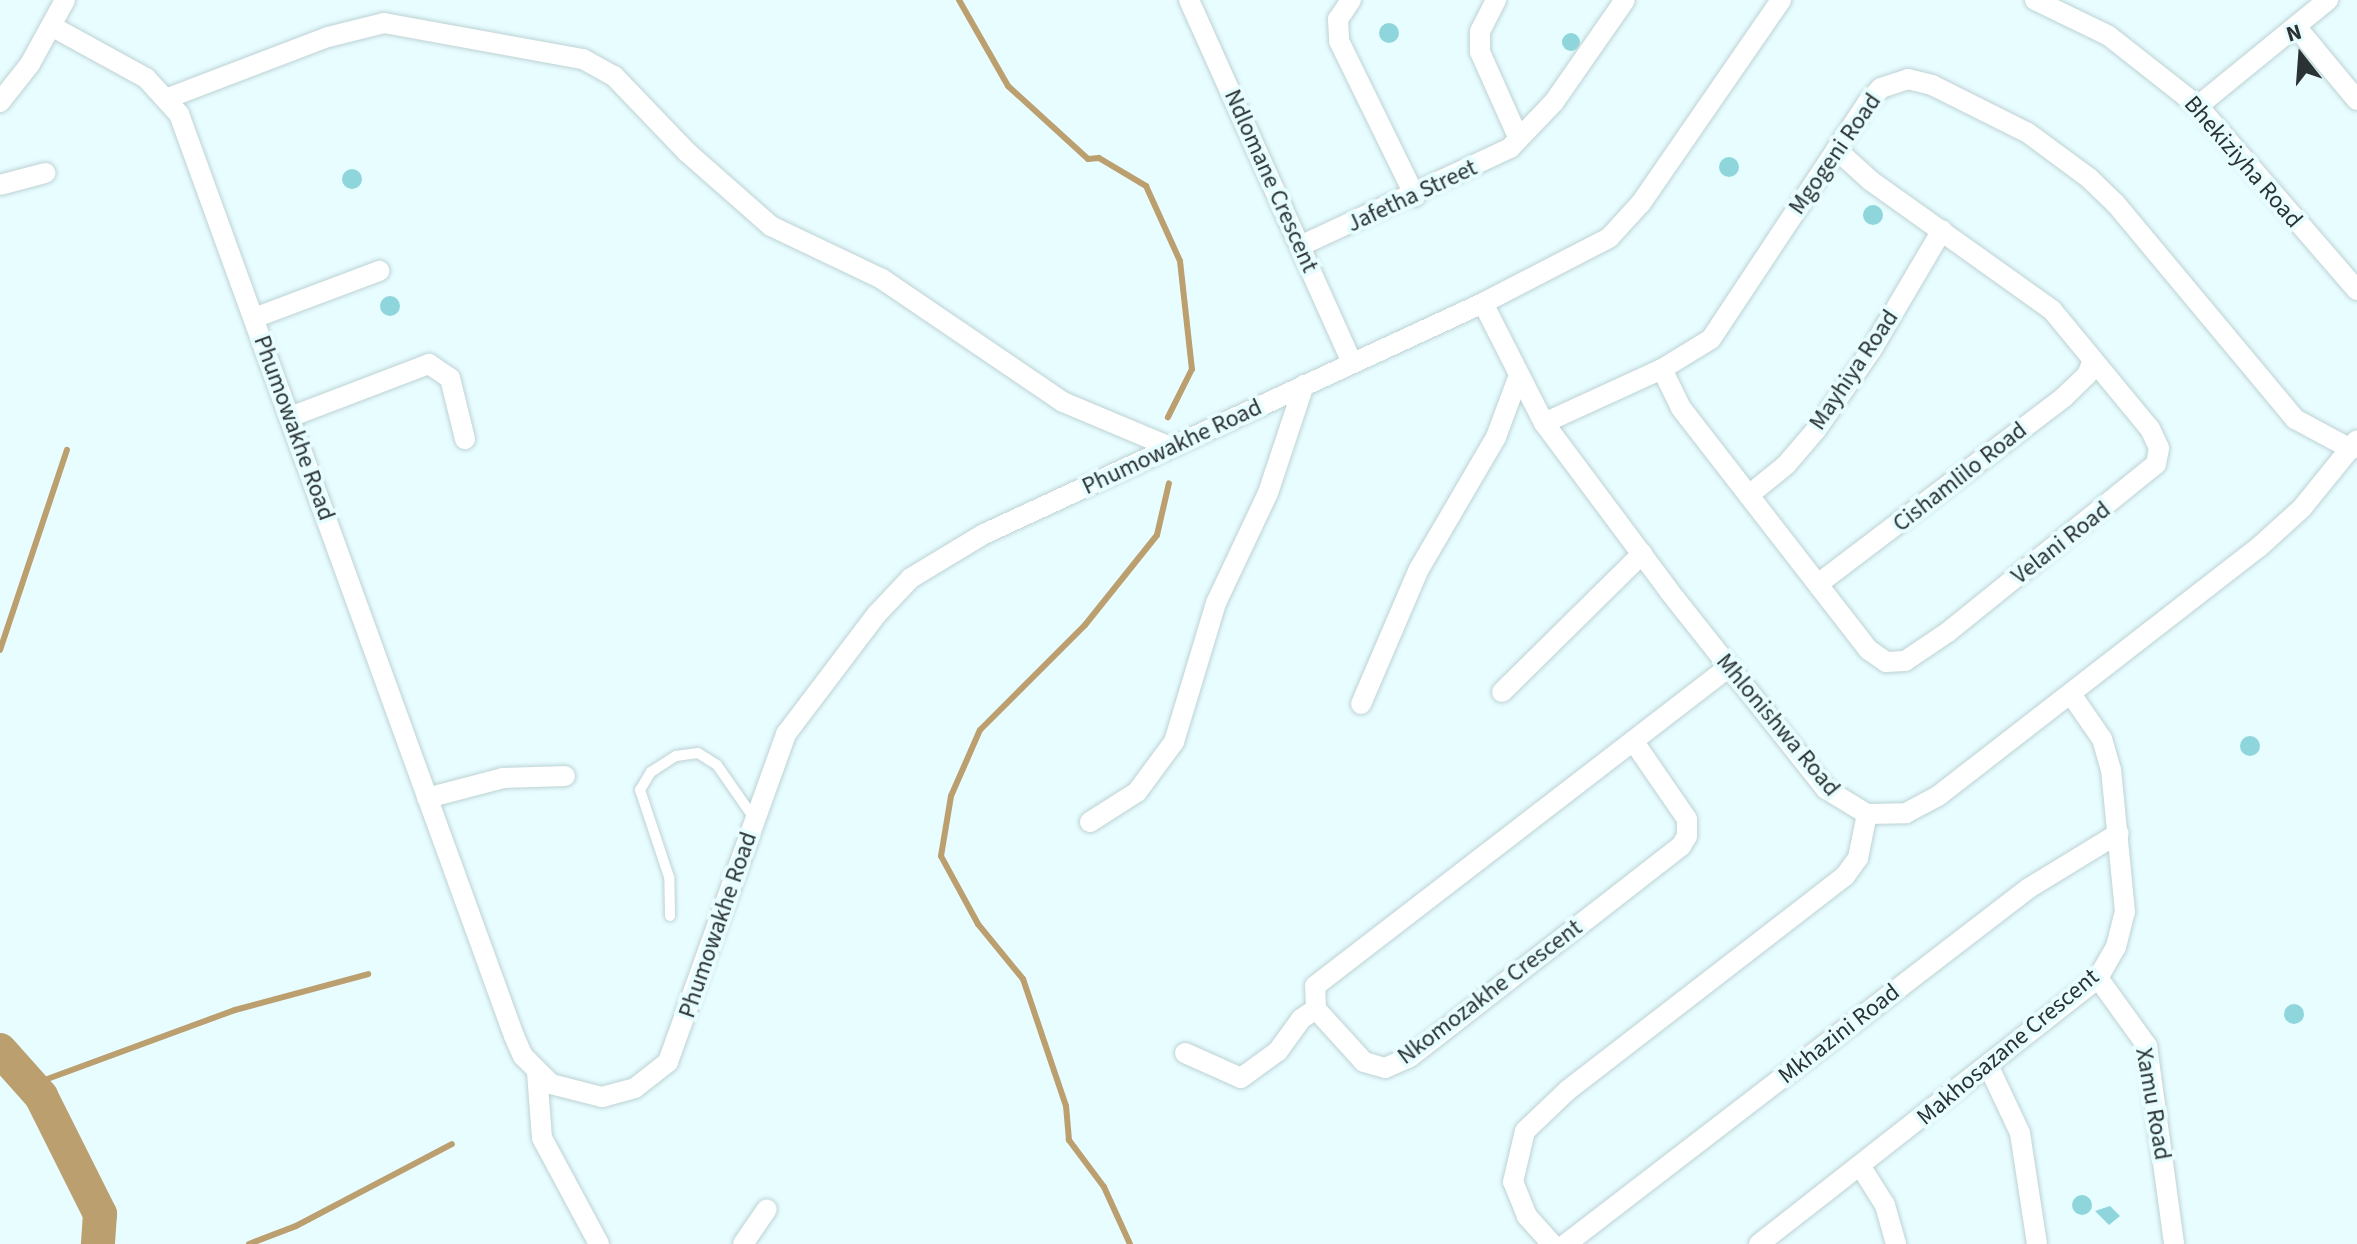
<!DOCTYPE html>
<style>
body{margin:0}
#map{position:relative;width:2357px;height:1244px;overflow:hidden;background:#e8fdff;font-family:"Source Sans 3",sans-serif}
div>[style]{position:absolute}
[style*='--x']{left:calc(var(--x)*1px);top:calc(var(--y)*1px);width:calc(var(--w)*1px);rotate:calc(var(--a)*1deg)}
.stream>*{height:6px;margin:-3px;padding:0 3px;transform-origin:3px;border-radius:3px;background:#bb9f6f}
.river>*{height:34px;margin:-17px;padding:0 17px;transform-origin:17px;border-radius:17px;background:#bb9f6f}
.building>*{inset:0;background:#8ed6db}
.round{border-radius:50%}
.roads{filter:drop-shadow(0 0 2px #bdd2d4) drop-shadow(0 0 2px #bdd2d4)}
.service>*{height:10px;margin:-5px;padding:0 5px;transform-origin:5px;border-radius:5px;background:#fff}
.minor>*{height:20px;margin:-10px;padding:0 10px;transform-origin:10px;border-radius:10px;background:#fff}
span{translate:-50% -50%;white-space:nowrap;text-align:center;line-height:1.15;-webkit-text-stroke:8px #e8fdff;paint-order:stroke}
.street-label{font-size:24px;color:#2a3233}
.north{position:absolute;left:2261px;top:16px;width:80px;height:80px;-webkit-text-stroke:6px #e8fdff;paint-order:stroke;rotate:343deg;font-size:22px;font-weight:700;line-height:32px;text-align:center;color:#2a3233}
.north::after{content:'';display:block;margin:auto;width:28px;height:36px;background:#2a3233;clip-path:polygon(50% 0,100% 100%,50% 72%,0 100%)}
</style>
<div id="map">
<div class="stream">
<i style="--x:959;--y:0;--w:99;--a:60.3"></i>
<i style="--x:1008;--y:86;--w:108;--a:42.4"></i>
<i style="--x:1088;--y:159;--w:11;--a:-5"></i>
<i style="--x:1099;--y:158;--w:55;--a:30.8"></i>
<i style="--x:1146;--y:186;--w:82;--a:65.6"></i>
<i style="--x:1180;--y:261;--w:109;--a:83.7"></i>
<i style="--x:1192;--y:369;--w:54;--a:116.6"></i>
<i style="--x:0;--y:650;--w:211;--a:-71.5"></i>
<i style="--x:31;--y:1085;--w:217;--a:-20.2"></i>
<i style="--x:235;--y:1010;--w:138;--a:-15.1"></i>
<i style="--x:249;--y:1244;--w:50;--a:-21"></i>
<i style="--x:296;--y:1226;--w:176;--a:-27.7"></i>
<i style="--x:1130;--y:1244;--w:63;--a:-114.5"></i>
<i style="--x:1104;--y:1187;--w:59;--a:-126.7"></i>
<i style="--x:1069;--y:1140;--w:34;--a:-95"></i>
<i style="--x:1066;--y:1106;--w:134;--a:-108.7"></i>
<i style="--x:1023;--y:979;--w:71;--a:-129.3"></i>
<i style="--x:978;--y:924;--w:77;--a:-118.6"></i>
<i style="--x:941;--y:856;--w:61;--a:-80.5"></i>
<i style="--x:951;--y:796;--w:72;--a:-66.3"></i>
<i style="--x:980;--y:730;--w:148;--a:-45"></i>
<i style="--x:1085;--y:625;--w:115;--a:-51.3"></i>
<i style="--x:1157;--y:535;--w:53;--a:-77"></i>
</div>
<div class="river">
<i style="--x:0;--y:1050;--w:62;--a:48.3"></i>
<i style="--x:41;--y:1096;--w:132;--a:63.4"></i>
<i style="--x:100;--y:1214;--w:30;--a:94"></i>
</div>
<div class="building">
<i class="round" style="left:1379px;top:23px;width:20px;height:20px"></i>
<i class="round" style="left:1562px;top:33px;width:18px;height:18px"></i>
<i class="round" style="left:1719px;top:157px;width:20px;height:20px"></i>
<i class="round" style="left:342px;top:169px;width:20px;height:20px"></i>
<i class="round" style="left:1863px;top:205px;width:20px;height:20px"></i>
<i class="round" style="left:380px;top:296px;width:20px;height:20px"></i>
<i class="round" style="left:2240px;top:736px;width:20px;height:20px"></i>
<i class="round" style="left:2284px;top:1004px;width:20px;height:20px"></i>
<i class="round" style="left:2072px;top:1195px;width:20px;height:20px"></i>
<i style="clip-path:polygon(2110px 1206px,2120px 1216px,2109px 1225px,2095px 1211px)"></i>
</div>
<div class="roads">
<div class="service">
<i style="--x:670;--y:916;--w:39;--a:-91"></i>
<i style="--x:669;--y:877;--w:92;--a:-108.4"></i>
<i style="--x:640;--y:790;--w:21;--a:-59"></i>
<i style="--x:651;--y:772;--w:30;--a:-33"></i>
<i style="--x:676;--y:756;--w:22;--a:-8"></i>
<i style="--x:698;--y:753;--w:22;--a:32"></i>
<i style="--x:717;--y:765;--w:65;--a:55.1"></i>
</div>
<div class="minor">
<i style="--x:1189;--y:0;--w:398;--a:65.8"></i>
<i style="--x:1351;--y:0;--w:23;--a:124"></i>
<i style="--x:1338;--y:19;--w:22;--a:87"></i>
<i style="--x:1339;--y:41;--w:173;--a:63.9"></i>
<i style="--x:1496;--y:0;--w:35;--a:117"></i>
<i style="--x:1480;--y:31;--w:21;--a:90"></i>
<i style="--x:1480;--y:52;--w:95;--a:65.9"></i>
<i style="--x:2035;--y:0;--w:82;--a:25.9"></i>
<i style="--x:2109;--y:36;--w:113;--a:38.2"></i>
<i style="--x:2198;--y:106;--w:243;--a:49.2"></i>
<i style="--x:53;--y:27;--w:106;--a:28.7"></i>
<i style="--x:146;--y:78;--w:49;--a:47.5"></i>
<i style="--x:179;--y:114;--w:981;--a:70.03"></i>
<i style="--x:514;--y:1036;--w:22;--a:66"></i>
<i style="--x:523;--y:1056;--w:40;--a:45"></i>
<i style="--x:551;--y:1084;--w:53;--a:14.3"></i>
<i style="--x:602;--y:1097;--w:34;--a:-15"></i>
<i style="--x:635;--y:1088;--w:42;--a:-38.2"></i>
<i style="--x:668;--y:1062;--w:349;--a:-70.2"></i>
<i style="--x:786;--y:734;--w:149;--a:-52.9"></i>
<i style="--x:876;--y:615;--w:51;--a:-46.6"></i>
<i style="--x:911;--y:578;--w:85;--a:-31.1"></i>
<i style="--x:984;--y:534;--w:550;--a:-24.84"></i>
<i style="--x:1483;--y:303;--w:142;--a:-27.3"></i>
<i style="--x:1609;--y:238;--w:47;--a:-47.6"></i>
<i style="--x:1641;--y:203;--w:247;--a:-55.4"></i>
<i style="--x:2298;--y:29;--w:92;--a:50.3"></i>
<i style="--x:168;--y:98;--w:171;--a:-20.9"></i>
<i style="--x:328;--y:37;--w:58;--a:-14"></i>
<i style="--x:384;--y:23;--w:202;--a:10.3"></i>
<i style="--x:583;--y:59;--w:35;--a:29"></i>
<i style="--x:614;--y:76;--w:105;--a:46.2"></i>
<i style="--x:687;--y:152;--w:112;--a:41.4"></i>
<i style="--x:771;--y:226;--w:123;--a:25.5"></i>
<i style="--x:882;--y:279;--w:219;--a:34.2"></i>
<i style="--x:1063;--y:402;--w:116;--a:22.8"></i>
<i style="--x:0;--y:102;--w:48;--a:-51.7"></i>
<i style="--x:30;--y:64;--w:73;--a:-61.3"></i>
<i style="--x:2198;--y:106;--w:168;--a:-39.2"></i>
<i style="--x:0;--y:185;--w:47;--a:-14.9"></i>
<i style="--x:1300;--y:246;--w:232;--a:-25"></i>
<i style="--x:1510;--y:148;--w:64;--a:-46.3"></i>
<i style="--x:1554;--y:102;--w:124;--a:-55.2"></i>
<i style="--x:1483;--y:303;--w:135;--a:63.1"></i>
<i style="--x:1544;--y:423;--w:209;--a:53.3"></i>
<i style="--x:1669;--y:591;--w:253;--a:51.6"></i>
<i style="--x:1826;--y:789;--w:48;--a:31.4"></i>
<i style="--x:1867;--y:814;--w:39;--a:-1"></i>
<i style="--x:1906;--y:813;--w:36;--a:-28"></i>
<i style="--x:1938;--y:796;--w:406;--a:-37.8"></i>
<i style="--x:2259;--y:547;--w:58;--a:-42.2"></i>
<i style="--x:2302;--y:508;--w:87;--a:-51"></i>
<i style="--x:254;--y:318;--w:134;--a:-20.6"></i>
<i style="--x:1662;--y:369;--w:43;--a:64"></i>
<i style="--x:1681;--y:408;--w:306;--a:52.2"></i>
<i style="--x:1869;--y:650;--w:21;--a:35"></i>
<i style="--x:1886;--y:662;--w:19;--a:-3"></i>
<i style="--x:1905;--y:661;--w:52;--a:-34"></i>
<i style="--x:1948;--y:632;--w:267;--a:-38.9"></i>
<i style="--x:2156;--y:464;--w:16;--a:-79"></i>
<i style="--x:2159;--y:448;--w:21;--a:-115"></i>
<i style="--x:2150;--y:429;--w:154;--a:-129.5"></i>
<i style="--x:2052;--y:310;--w:222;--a:-144.5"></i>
<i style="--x:1871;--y:181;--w:47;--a:-137.6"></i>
<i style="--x:290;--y:417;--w:149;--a:-20.9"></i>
<i style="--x:429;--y:364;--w:25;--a:34"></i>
<i style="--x:450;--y:378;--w:63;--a:76.2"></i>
<i style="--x:1544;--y:423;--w:130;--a:-24.6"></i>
<i style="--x:1662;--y:369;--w:57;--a:-31.5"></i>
<i style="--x:1711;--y:339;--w:283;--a:-56.5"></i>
<i style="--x:1867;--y:103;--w:21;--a:-47"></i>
<i style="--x:1881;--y:88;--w:28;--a:-18"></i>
<i style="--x:1908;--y:79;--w:25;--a:14"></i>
<i style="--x:1932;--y:85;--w:107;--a:26.6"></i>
<i style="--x:2028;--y:133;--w:76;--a:36.4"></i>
<i style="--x:2089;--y:178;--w:37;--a:44"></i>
<i style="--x:2116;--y:204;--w:280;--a:50.2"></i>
<i style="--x:2295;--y:419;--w:64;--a:28.2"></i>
<i style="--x:1749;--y:495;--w:48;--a:-39"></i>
<i style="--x:1786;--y:465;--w:46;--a:-49.4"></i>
<i style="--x:1816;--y:430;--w:98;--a:-55.3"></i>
<i style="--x:1872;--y:349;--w:138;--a:-59.5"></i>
<i style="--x:1818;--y:584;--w:308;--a:-37.2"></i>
<i style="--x:2063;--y:398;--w:33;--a:-44"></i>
<i style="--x:2087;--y:375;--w:16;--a:-68"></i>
<i style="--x:1502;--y:692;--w:197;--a:-44.6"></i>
<i style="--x:1361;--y:704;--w:147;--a:-66.8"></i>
<i style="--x:1419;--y:569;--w:153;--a:-59.7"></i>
<i style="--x:1496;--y:437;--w:66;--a:-69.6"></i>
<i style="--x:1634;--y:742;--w:93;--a:55.5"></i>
<i style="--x:1687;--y:819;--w:17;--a:90"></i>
<i style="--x:1687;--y:836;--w:12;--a:121"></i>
<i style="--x:1681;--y:846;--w:343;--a:142.1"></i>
<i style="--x:1410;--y:1057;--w:27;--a:156"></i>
<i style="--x:1385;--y:1068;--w:22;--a:-164"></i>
<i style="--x:1364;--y:1062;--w:72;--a:-132.2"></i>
<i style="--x:1316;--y:1009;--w:23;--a:-92"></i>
<i style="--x:1315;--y:986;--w:523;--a:-37.62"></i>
<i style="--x:427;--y:798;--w:79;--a:-14.7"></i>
<i style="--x:503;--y:778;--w:62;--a:-1.8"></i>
<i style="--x:1090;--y:822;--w:56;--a:-32.6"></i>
<i style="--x:1137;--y:792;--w:62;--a:-53.5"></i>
<i style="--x:1174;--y:742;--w:145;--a:-73.2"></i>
<i style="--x:1216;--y:603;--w:122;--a:-64.7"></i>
<i style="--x:1268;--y:493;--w:114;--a:-71.6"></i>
<i style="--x:2098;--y:978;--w:84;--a:54.2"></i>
<i style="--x:2147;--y:1046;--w:200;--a:82.2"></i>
<i style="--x:1185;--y:1053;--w:61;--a:24.1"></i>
<i style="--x:1241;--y:1078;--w:46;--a:-36.1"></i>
<i style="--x:1278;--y:1051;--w:39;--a:-54"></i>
<i style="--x:1301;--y:1019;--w:18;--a:-34"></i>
<i style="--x:1988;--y:1065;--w:75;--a:64.8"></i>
<i style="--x:2020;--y:1133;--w:112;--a:81.3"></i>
<i style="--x:537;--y:1072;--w:66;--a:85.7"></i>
<i style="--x:542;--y:1138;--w:120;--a:61.7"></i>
<i style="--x:1861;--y:1167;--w:45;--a:57.7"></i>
<i style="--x:1885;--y:1205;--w:41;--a:74.2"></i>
<i style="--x:743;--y:1244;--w:42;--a:-55.6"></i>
<i style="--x:1552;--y:1244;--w:38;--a:-132"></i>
<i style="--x:1527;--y:1216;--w:37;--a:-112"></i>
<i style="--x:1513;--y:1182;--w:52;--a:-76.8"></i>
<i style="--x:1525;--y:1131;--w:59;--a:-43.6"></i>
<i style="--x:1568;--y:1090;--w:350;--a:-37.7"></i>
<i style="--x:1845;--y:876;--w:22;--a:-54"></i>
<i style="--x:1858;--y:858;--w:45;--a:-78.4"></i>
<i style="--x:1566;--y:1244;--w:584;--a:-37.56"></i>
<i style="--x:2029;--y:888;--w:105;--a:-31.4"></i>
<i style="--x:1759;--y:1244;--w:431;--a:-38.1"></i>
<i style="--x:2098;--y:978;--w:36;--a:-60"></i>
<i style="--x:2116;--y:947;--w:36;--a:-76"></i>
<i style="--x:2125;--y:912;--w:143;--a:-95.6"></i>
<i style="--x:2111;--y:770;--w:32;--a:-106"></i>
<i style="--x:2102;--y:739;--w:55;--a:-124.6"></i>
</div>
</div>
<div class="street-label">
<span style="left:1835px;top:154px;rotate:-55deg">Mgogeni Road</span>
<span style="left:2243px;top:162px;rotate:49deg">Bhekiziyha Road</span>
<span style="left:1271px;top:181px;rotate:66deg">Ndlomane Crescent</span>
<span style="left:1412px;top:196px;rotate:-25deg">Jafetha Street</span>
<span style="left:1854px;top:370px;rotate:-56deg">Mayhiya Road</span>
<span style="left:294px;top:428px;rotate:70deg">Phumowakhe Road</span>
<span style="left:1172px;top:447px;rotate:-25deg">Phumowakhe Road</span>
<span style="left:1960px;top:477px;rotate:-38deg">Cishamlilo Road</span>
<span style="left:2061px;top:543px;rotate:-38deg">Velani Road</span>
<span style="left:1778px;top:725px;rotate:50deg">Mhlonishwa Road</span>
<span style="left:718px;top:925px;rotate:-71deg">Phumowakhe Road</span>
<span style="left:1490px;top:992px;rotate:-37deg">Nkomozakhe Crescent</span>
<span style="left:1839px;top:1034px;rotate:-38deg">Mkhazini Road</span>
<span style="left:2008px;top:1047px;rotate:-40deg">Makhosazane Crescent</span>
<span style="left:2153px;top:1104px;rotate:80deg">Xamu Road</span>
</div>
<div class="north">N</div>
</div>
